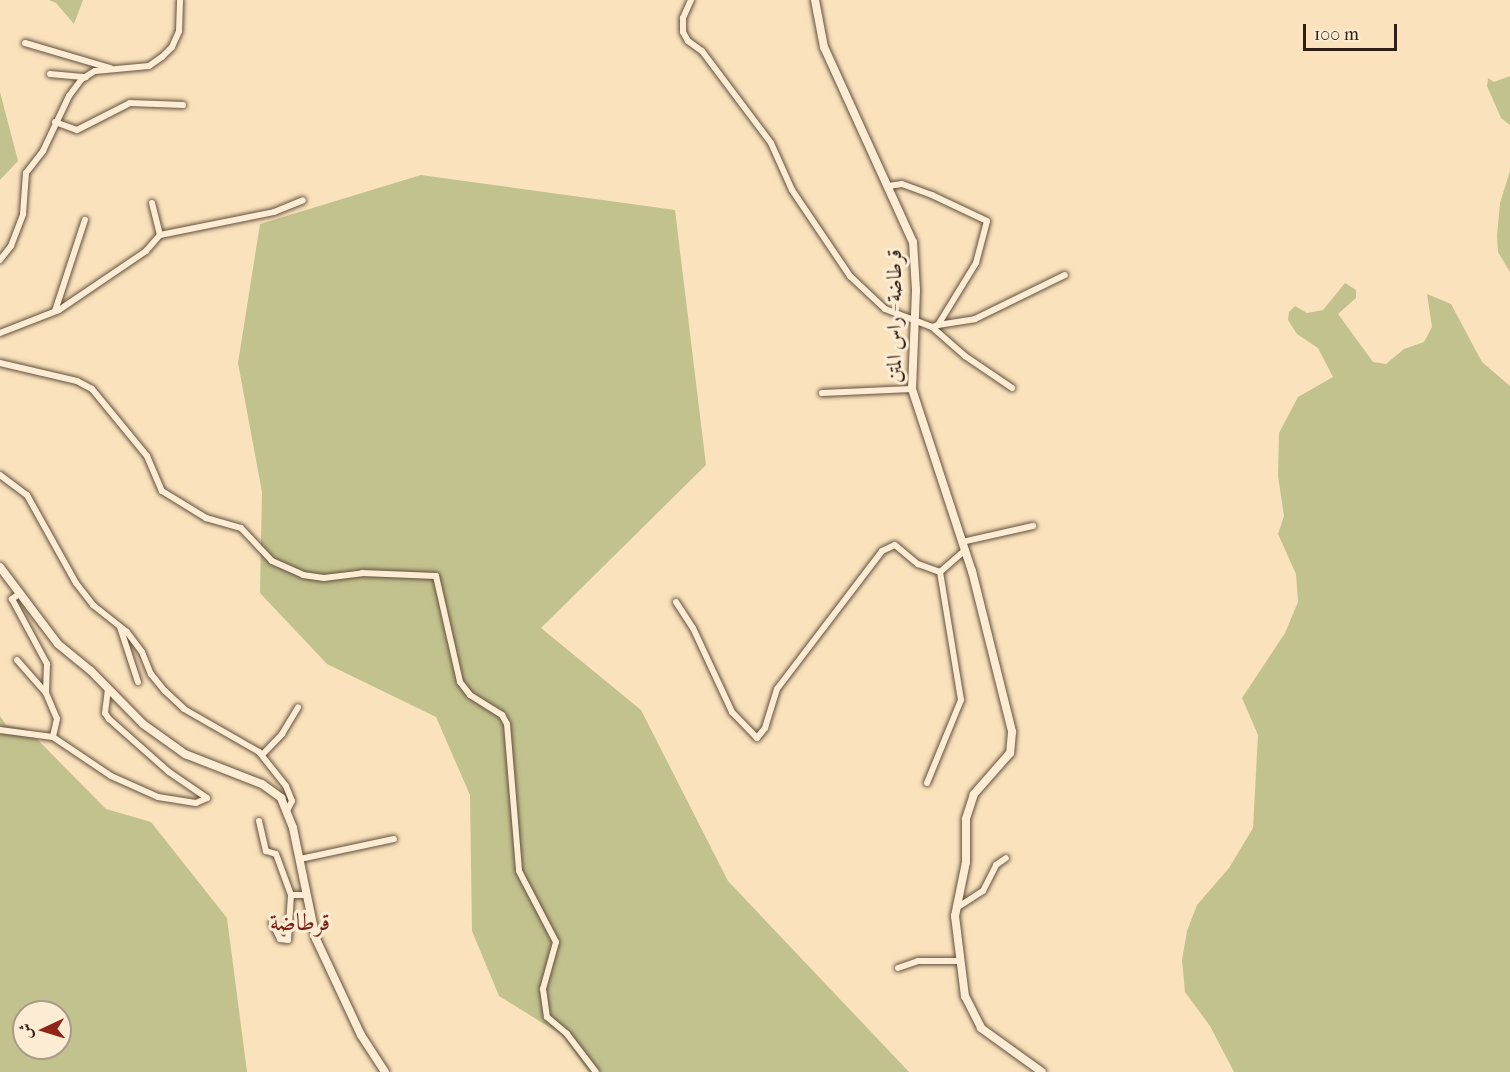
<!DOCTYPE html>
<meta charset="utf-8">
<style>
body{margin:0}
#map{position:relative;width:1510px;height:1072px;overflow:hidden;background:#fae2bc;font-family:"IM FELL French Canon",Amiri,serif}
div>[style]{position:absolute}
[style*='--x']{left:calc(var(--x)*1px);top:calc(var(--y)*1px);width:calc(var(--w)*1px);rotate:calc(var(--a)*1deg)}
.green>*{inset:0;background:#c2c28e}
.roads{filter:drop-shadow(0 0 2px #624f3e) drop-shadow(0 0 2px #624f3e)}
.minor>*{height:6px;margin:-3px;padding:0 3px;transform-origin:3px;border-radius:3px;background:#fcecd3}
.secondary>*{height:8px;margin:-4px;padding:0 4px;transform-origin:4px;border-radius:4px;background:#fcecd3}
span{translate:-50% -50%;white-space:nowrap;text-align:center;line-height:1.15;-webkit-text-stroke:6px #fcecd3;paint-order:stroke}
.street-label{font-size:21px;color:#2f1e14}
.quarter-label{font-size:24px;color:#7a1f14}
.north{position:absolute;left:12px;top:1000px;width:60px;height:60px;box-sizing:border-box;background:#fcecd3;border:2px solid #aa9a87;border-radius:50%;rotate:266deg;font-size:16px;font-weight:700;line-height:24px;text-align:center;color:#2f1e14}
.north::after{content:'';display:block;margin:auto;width:21px;height:27px;background:#8f2418;clip-path:polygon(50% 0,100% 100%,50% 72%,0 100%)}
.scale{position:absolute;left:1303px;top:24px;width:94px;height:27px;box-sizing:border-box;border:3px solid #2f1e14;border-top:0;padding-left:8px;font-size:18px;line-height:21px;white-space:nowrap;color:#2f1e14;-webkit-text-stroke:4px #fcecd3;paint-order:stroke}
</style>
<div id="map">
<div class="green">
<i style="clip-path:polygon(49px 0,83px 0,74px 24px,56px 3px)"></i>
<i style="clip-path:polygon(1510px 76px,1510px 125px,1501px 118px,1487px 86px,1488px 78px,1494px 82px)"></i>
<i style="clip-path:polygon(0 92px,18px 161px,0 180px)"></i>
<i style="clip-path:polygon(1510px 171px,1510px 272px,1498px 252px,1497px 236px,1500px 203px)"></i>
<i style="clip-path:polygon(421px 175px,675px 210px,706px 465px,541px 628px,641px 710px,728px 881px,909px 1072px,589px 1072px,562px 1035px,499px 996px,472px 931px,470px 795px,436px 717px,327px 664px,260px 593px,262px 492px,238px 363px,260px 224px)"></i>
<i style="clip-path:polygon(1345px 283px,1356px 290px,1356px 298px,1338px 314px,1373px 362px,1386px 364px,1404px 349px,1424px 342px,1432px 327px,1427px 294px,1451px 304px,1482px 362px,1510px 386px,1510px 1072px,1234px 1072px,1210px 1026px,1185px 992px,1182px 960px,1187px 931px,1197px 905px,1229px 868px,1253px 828px,1258px 735px,1242px 698px,1285px 633px,1298px 602px,1296px 574px,1278px 534px,1284px 516px,1278px 476px,1279px 433px,1298px 397px,1333px 377px,1318px 348px,1297px 334px,1288px 320px,1289px 312px,1295px 306px,1307px 313px,1323px 310px)"></i>
<i style="clip-path:polygon(evenodd,0 716px,6px 725px,27px 729px,106px 809px,151px 822px,227px 918px,247px 1072px,0 1072px,0 716px,24px 1012px,60px 1012px,60px 1048px,24px 1048px,24px 1012px)"></i>
</div>
<div class="roads">
<div class="minor">
<i style="--x:691;--y:0;--w:20;--a:114"></i>
<i style="--x:683;--y:18;--w:14;--a:90"></i>
<i style="--x:683;--y:32;--w:10;--a:61"></i>
<i style="--x:688;--y:41;--w:17;--a:36"></i>
<i style="--x:702;--y:51;--w:115;--a:53.1"></i>
<i style="--x:771;--y:143;--w:51;--a:65.9"></i>
<i style="--x:792;--y:190;--w:104;--a:56"></i>
<i style="--x:850;--y:276;--w:48;--a:43.3"></i>
<i style="--x:885;--y:309;--w:50;--a:21"></i>
<i style="--x:932;--y:327;--w:6;--a:-18"></i>
<i style="--x:938;--y:325;--w:73;--a:-58.5"></i>
<i style="--x:976;--y:263;--w:43;--a:-75.3"></i>
<i style="--x:987;--y:221;--w:61;--a:-154.7"></i>
<i style="--x:932;--y:195;--w:32;--a:-160"></i>
<i style="--x:902;--y:184;--w:14;--a:172"></i>
<i style="--x:25;--y:43;--w:89;--a:16.4"></i>
<i style="--x:50;--y:74;--w:36;--a:5"></i>
<i style="--x:55;--y:122;--w:23;--a:20"></i>
<i style="--x:77;--y:130;--w:59;--a:-27"></i>
<i style="--x:130;--y:103;--w:53;--a:2.2"></i>
<i style="--x:160;--y:235;--w:116;--a:-11.4"></i>
<i style="--x:274;--y:212;--w:31;--a:-22"></i>
<i style="--x:0;--y:260;--w:18;--a:-52"></i>
<i style="--x:11;--y:246;--w:34;--a:-69"></i>
<i style="--x:23;--y:214;--w:41;--a:-85.8"></i>
<i style="--x:26;--y:173;--w:28;--a:-52"></i>
<i style="--x:43;--y:151;--w:61;--a:-64.7"></i>
<i style="--x:69;--y:96;--w:21;--a:-53"></i>
<i style="--x:82;--y:79;--w:15;--a:-32"></i>
<i style="--x:95;--y:71;--w:54;--a:-5.3"></i>
<i style="--x:149;--y:66;--w:16;--a:-35"></i>
<i style="--x:162;--y:57;--w:14;--a:-45"></i>
<i style="--x:172;--y:47;--w:17;--a:-66"></i>
<i style="--x:179;--y:31;--w:31;--a:-88"></i>
<i style="--x:55;--y:311;--w:96;--a:-71.8"></i>
<i style="--x:938;--y:325;--w:37;--a:-9"></i>
<i style="--x:975;--y:319;--w:100;--a:-26.1"></i>
<i style="--x:932;--y:327;--w:44;--a:41.3"></i>
<i style="--x:965;--y:356;--w:57;--a:34.2"></i>
<i style="--x:0;--y:333;--w:63;--a:-21.3"></i>
<i style="--x:59;--y:310;--w:105;--a:-34.1"></i>
<i style="--x:146;--y:251;--w:21;--a:-49"></i>
<i style="--x:160;--y:235;--w:33;--a:-104"></i>
<i style="--x:0;--y:363;--w:79;--a:13.2"></i>
<i style="--x:77;--y:381;--w:17;--a:28"></i>
<i style="--x:92;--y:389;--w:87;--a:50.6"></i>
<i style="--x:147;--y:456;--w:38;--a:67"></i>
<i style="--x:162;--y:491;--w:52;--a:31.5"></i>
<i style="--x:206;--y:518;--w:36;--a:16"></i>
<i style="--x:241;--y:528;--w:45;--a:46.8"></i>
<i style="--x:272;--y:561;--w:34;--a:24"></i>
<i style="--x:303;--y:575;--w:21;--a:8"></i>
<i style="--x:324;--y:578;--w:38;--a:-7"></i>
<i style="--x:362;--y:573;--w:74;--a:2.3"></i>
<i style="--x:436;--y:576;--w:109;--a:77.2"></i>
<i style="--x:460;--y:682;--w:16;--a:52"></i>
<i style="--x:470;--y:695;--w:38;--a:32"></i>
<i style="--x:502;--y:715;--w:10;--a:61"></i>
<i style="--x:507;--y:724;--w:147;--a:85.3"></i>
<i style="--x:519;--y:871;--w:80;--a:62.5"></i>
<i style="--x:556;--y:942;--w:49;--a:105.5"></i>
<i style="--x:543;--y:989;--w:28;--a:82"></i>
<i style="--x:547;--y:1017;--w:26;--a:40"></i>
<i style="--x:567;--y:1034;--w:48;--a:52.7"></i>
<i style="--x:822;--y:393;--w:90;--a:-2.5"></i>
<i style="--x:0;--y:475;--w:34;--a:37"></i>
<i style="--x:27;--y:495;--w:101;--a:60.9"></i>
<i style="--x:76;--y:583;--w:28;--a:52"></i>
<i style="--x:93;--y:605;--w:43;--a:38.5"></i>
<i style="--x:127;--y:632;--w:25;--a:53"></i>
<i style="--x:142;--y:652;--w:24;--a:68"></i>
<i style="--x:151;--y:674;--w:22;--a:51"></i>
<i style="--x:165;--y:691;--w:26;--a:43"></i>
<i style="--x:184;--y:709;--w:86;--a:29.8"></i>
<i style="--x:259;--y:752;--w:43;--a:51.5"></i>
<i style="--x:286;--y:786;--w:16;--a:68"></i>
<i style="--x:292;--y:801;--w:11;--a:117"></i>
<i style="--x:962;--y:542;--w:73;--a:-12.7"></i>
<i style="--x:19;--y:594;--w:9;--a:144"></i>
<i style="--x:12;--y:599;--w:74;--a:61.7"></i>
<i style="--x:47;--y:664;--w:29;--a:92"></i>
<i style="--x:676;--y:602;--w:31;--a:57"></i>
<i style="--x:693;--y:628;--w:93;--a:65.1"></i>
<i style="--x:732;--y:712;--w:36;--a:46"></i>
<i style="--x:757;--y:738;--w:13;--a:-51"></i>
<i style="--x:765;--y:728;--w:41;--a:-72.9"></i>
<i style="--x:777;--y:689;--w:173;--a:-52.7"></i>
<i style="--x:882;--y:551;--w:14;--a:-25"></i>
<i style="--x:895;--y:545;--w:30;--a:40"></i>
<i style="--x:918;--y:564;--w:23;--a:20"></i>
<i style="--x:120;--y:627;--w:58;--a:71.9"></i>
<i style="--x:17;--y:660;--w:44;--a:48.7"></i>
<i style="--x:46;--y:693;--w:28;--a:67"></i>
<i style="--x:57;--y:719;--w:18;--a:103"></i>
<i style="--x:0;--y:730;--w:53;--a:7.5"></i>
<i style="--x:53;--y:737;--w:70;--a:33.9"></i>
<i style="--x:111;--y:776;--w:51;--a:24.1"></i>
<i style="--x:158;--y:797;--w:38;--a:9"></i>
<i style="--x:196;--y:803;--w:12;--a:-24"></i>
<i style="--x:207;--y:798;--w:46;--a:-145.6"></i>
<i style="--x:169;--y:772;--w:80;--a:-138.5"></i>
<i style="--x:109;--y:719;--w:7;--a:-124"></i>
<i style="--x:105;--y:713;--w:24;--a:-83"></i>
<i style="--x:262;--y:755;--w:29;--a:-46"></i>
<i style="--x:282;--y:734;--w:31;--a:-59"></i>
<i style="--x:927;--y:783;--w:90;--a:-67.7"></i>
<i style="--x:961;--y:700;--w:130;--a:-99.3"></i>
<i style="--x:940;--y:572;--w:33;--a:-41"></i>
<i style="--x:259;--y:821;--w:31;--a:77"></i>
<i style="--x:266;--y:851;--w:10;--a:17"></i>
<i style="--x:276;--y:854;--w:44;--a:69.9"></i>
<i style="--x:300;--y:859;--w:96;--a:-12"></i>
<i style="--x:958;--y:907;--w:30;--a:-33"></i>
<i style="--x:983;--y:891;--w:29;--a:-63"></i>
<i style="--x:996;--y:865;--w:12;--a:-35"></i>
<i style="--x:272;--y:923;--w:18;--a:63"></i>
<i style="--x:280;--y:939;--w:8;--a:7"></i>
<i style="--x:288;--y:940;--w:45;--a:-86.2"></i>
<i style="--x:291;--y:895;--w:15;--a:0"></i>
<i style="--x:898;--y:968;--w:21;--a:-19"></i>
<i style="--x:918;--y:961;--w:41;--a:0"></i>
</div>
<div class="secondary">
<i style="--x:815;--y:0;--w:48;--a:79.2"></i>
<i style="--x:824;--y:47;--w:214;--a:65.5"></i>
<i style="--x:913;--y:242;--w:48;--a:86.4"></i>
<i style="--x:916;--y:290;--w:99;--a:92.3"></i>
<i style="--x:912;--y:389;--w:192;--a:71.8"></i>
<i style="--x:972;--y:571;--w:166;--a:76"></i>
<i style="--x:1012;--y:732;--w:21;--a:95"></i>
<i style="--x:1010;--y:753;--w:55;--a:131.3"></i>
<i style="--x:974;--y:794;--w:26;--a:108"></i>
<i style="--x:966;--y:819;--w:43;--a:90"></i>
<i style="--x:966;--y:862;--w:55;--a:101.5"></i>
<i style="--x:955;--y:916;--w:81;--a:82.9"></i>
<i style="--x:965;--y:996;--w:36;--a:63"></i>
<i style="--x:981;--y:1028;--w:75;--a:35.8"></i>
<i style="--x:0;--y:567;--w:96;--a:53"></i>
<i style="--x:58;--y:644;--w:43;--a:39.3"></i>
<i style="--x:91;--y:671;--w:74;--a:45.5"></i>
<i style="--x:143;--y:724;--w:52;--a:35.5"></i>
<i style="--x:185;--y:754;--w:83;--a:21.3"></i>
<i style="--x:262;--y:784;--w:24;--a:36"></i>
<i style="--x:281;--y:798;--w:32;--a:68"></i>
<i style="--x:293;--y:828;--w:113;--a:78.3"></i>
<i style="--x:316;--y:939;--w:106;--a:64.9"></i>
<i style="--x:361;--y:1035;--w:44;--a:57"></i>
</div>
</div>
<div class="street-label">
<span style="left:894px;top:316px;rotate:-90deg">قرطاضة - راس المتن</span>
</div>
<div class="quarter-label">
<span style="left:300px;top:923px">قرطاضة</span>
</div>
<div class="north">ش</div>
<div class="scale">100 m</div>
</div>
